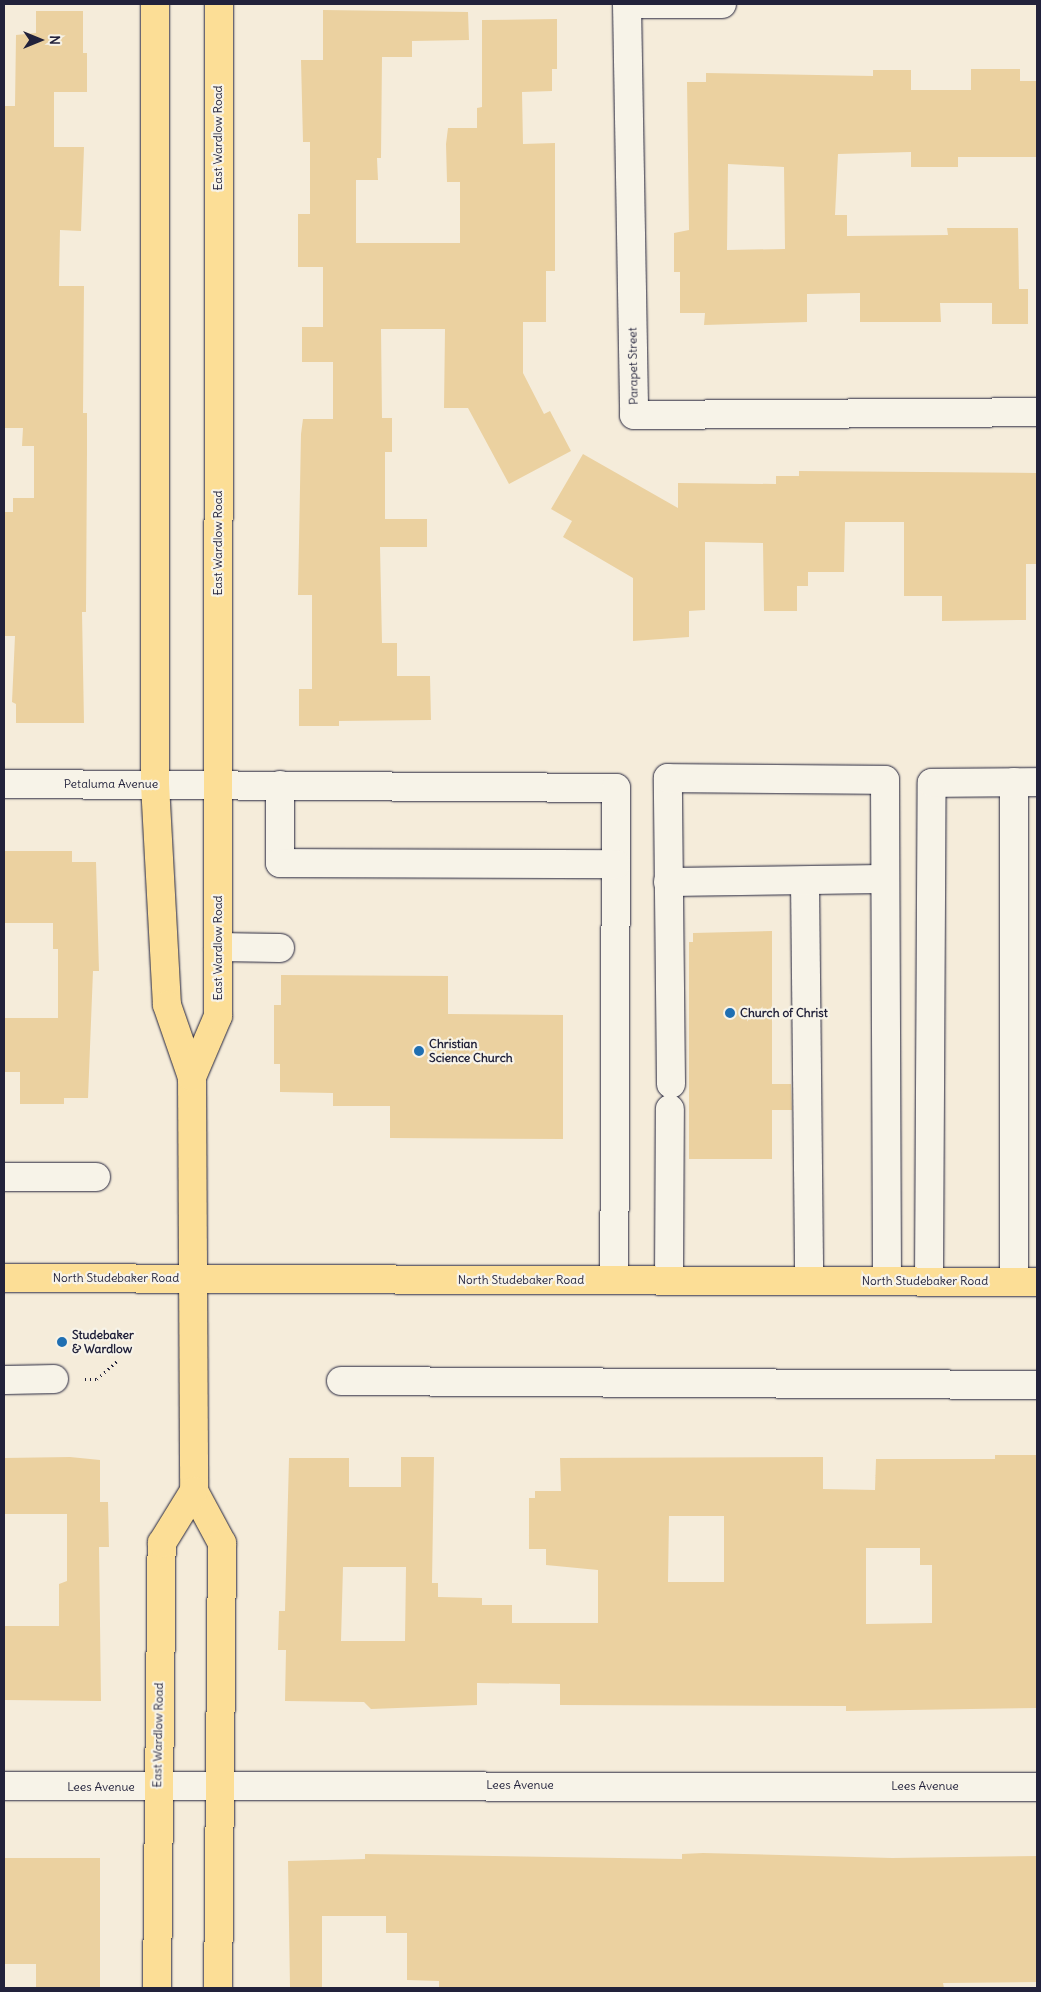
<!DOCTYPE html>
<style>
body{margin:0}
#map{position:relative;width:1041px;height:1992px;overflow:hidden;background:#f5ecda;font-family:Delius,sans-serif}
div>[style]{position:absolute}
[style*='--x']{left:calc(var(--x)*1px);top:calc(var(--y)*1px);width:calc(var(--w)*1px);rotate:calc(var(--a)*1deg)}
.building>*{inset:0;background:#ebd1a0}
.path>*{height:3px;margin-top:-1.5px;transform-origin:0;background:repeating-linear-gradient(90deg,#22223b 0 1px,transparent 0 5px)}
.roads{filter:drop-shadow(0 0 1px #22223b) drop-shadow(0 0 1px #22223b)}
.minor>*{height:28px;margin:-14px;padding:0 14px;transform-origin:14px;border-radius:14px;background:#f7f3e8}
.major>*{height:28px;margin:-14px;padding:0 14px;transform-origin:14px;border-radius:14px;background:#fcde96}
.dots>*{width:14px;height:14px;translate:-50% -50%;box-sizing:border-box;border:2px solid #f7f3e8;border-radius:50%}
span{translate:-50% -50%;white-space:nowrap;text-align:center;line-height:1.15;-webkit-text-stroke:4.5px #f7f3e8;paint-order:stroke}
.street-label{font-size:12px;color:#22223b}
.poi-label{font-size:12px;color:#22223b;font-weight:700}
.left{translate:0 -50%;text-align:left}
.frame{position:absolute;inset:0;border:5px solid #22223b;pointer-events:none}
.north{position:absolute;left:15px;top:15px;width:50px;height:50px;-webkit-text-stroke:4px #f7f3e8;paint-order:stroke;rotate:90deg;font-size:14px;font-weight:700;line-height:20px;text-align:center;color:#22223b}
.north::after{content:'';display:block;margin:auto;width:18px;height:22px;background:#22223b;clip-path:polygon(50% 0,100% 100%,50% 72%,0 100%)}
</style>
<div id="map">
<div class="building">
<i style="clip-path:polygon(323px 10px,468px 12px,469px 40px,412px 41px,412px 57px,382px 57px,381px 158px,377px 158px,378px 180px,356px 180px,356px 243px,460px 243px,460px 182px,447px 182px,446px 144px,448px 128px,477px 128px,477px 108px,482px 107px,482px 20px,557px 19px,557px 69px,552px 69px,552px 91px,522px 92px,523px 144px,555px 143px,555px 271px,546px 271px,546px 322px,523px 322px,523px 373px,544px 414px,550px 411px,571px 451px,509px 484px,468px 408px,444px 408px,445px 329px,381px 329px,382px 418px,392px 418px,392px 452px,385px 452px,385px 519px,427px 519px,427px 547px,380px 547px,382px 643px,397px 643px,397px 676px,430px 676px,431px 720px,339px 721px,339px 726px,299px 726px,299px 689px,312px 689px,312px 595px,298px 595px,301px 434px,303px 419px,333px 419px,333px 362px,302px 362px,302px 327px,323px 327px,323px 267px,298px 267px,298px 214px,310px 214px,310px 142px,303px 142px,301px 60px,323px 60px)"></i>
<i style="clip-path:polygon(36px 11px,83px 11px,83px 53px,87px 53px,87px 92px,54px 92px,54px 147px,84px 147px,81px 231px,60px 230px,59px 286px,84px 286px,83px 413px,87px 413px,87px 452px,86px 612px,82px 612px,84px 723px,16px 723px,16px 704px,12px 702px,15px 636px,5px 636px,4px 512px,13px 512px,13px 498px,34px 498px,34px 446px,22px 446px,23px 428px,4px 428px,4px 106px,15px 106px,16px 35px,36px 33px)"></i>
<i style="clip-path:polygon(evenodd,971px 69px,1020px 69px,1020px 81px,1037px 81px,1037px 157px,958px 157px,958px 167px,911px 167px,911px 152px,838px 154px,835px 215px,847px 215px,847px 236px,948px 235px,947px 228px,1018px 228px,1019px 289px,1028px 289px,1028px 324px,992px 324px,992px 303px,940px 303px,941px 322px,860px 322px,860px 293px,807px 294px,807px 322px,704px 325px,705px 313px,680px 313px,680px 272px,674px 272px,674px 233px,689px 230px,687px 82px,706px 82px,706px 73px,873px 76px,873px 70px,911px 70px,911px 90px,971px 90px,971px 69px,728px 164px,784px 167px,785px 249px,727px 250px,728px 164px)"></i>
<i style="clip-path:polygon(583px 454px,678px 508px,678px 483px,776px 484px,776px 476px,799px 476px,799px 471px,1037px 473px,1037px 564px,1026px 564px,1026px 620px,942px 621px,942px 596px,904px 596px,904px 522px,845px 522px,844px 572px,808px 572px,808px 586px,797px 586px,797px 611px,764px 611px,763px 543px,705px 542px,705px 610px,689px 611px,689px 637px,633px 641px,633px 578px,563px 537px,572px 521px,551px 509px)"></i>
<i style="clip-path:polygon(4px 851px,72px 851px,72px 862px,96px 862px,99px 971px,93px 971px,88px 1098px,64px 1098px,64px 1104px,20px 1104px,20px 1072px,4px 1072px,4px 1018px,58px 1018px,58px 949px,53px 949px,53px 923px,4px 923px)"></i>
<i style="clip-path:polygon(772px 931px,772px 1084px,791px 1084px,792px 1110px,772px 1110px,772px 1159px,689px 1159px,689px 942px,693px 942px,693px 933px)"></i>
<i style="clip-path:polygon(281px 975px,448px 976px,448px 1014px,563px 1015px,563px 1139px,390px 1138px,390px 1106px,333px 1106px,333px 1093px,280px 1092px,280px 1064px,274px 1064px,274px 1005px,281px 1005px)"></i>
<i style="clip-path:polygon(evenodd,995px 1455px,1037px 1455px,1037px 1708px,846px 1711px,846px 1706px,560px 1705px,560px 1684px,477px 1683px,477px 1705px,371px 1709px,364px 1702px,285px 1701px,286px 1650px,278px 1650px,279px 1611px,285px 1611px,289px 1458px,349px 1458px,349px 1487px,401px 1487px,401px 1457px,434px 1457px,432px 1583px,438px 1583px,438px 1597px,482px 1598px,482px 1605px,512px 1605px,512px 1623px,598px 1623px,598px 1570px,546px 1565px,546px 1549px,529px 1549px,529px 1498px,535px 1498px,535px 1491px,561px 1491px,560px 1458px,823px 1457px,823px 1489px,875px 1490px,876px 1459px,995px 1459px,995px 1455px,669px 1516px,724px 1516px,724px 1582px,668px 1582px,669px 1516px,995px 1455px,866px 1548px,920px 1548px,920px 1565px,932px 1565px,932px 1623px,866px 1624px,866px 1548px,995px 1455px,343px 1567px,406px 1567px,405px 1641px,341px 1641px,343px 1567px)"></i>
<i style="clip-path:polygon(70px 1457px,100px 1460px,100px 1502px,108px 1502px,109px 1547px,99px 1547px,101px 1701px,4px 1700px,4px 1626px,59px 1626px,59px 1584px,67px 1581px,67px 1514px,4px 1514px,4px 1458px)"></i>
<i style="clip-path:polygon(703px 1853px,892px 1858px,1037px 1856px,1037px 1982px,943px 1983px,944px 1988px,439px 1988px,439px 1981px,407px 1980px,407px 1933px,386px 1933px,386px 1916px,322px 1916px,322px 1988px,290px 1988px,288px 1861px,365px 1859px,365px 1854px,682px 1859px,682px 1854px)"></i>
<i style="clip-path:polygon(4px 1858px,100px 1858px,100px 1988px,36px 1988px,36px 1964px,4px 1964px)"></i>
</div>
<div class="path">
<i style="--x:85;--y:1379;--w:12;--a:0"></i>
<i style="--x:97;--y:1379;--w:28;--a:-42"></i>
</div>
<div class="roads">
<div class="minor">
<i style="--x:627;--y:4;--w:411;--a:89"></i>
<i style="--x:634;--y:415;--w:403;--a:-0.4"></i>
<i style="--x:628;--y:4;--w:94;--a:0"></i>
<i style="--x:1014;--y:782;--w:500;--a:90"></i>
<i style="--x:4;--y:784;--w:612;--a:0.37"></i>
<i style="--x:616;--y:788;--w:491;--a:90.2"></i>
<i style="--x:280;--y:785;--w:78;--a:90"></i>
<i style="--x:280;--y:863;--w:336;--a:0.2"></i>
<i style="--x:805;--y:881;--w:399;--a:89.4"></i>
<i style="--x:668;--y:882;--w:217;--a:-0.8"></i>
<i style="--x:218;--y:947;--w:62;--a:0.9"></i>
<i style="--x:671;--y:1084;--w:306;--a:-90.6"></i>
<i style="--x:668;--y:778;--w:217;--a:0.5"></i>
<i style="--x:885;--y:780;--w:501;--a:89.77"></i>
<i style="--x:4;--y:1177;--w:92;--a:0"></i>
<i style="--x:669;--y:1279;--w:170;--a:-89.7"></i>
<i style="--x:929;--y:1281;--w:498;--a:-89.7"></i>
<i style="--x:932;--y:783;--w:105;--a:-0.5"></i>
<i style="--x:4;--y:1380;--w:50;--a:-1.1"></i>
<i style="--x:341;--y:1381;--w:696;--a:0.33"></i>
<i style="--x:4;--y:1786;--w:1033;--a:0.06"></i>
</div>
<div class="major">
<i style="--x:155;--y:4;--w:780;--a:90"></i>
<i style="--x:155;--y:784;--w:221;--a:86.9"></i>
<i style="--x:167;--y:1005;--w:76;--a:70.9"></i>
<i style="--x:192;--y:1077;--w:414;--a:89.7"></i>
<i style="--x:194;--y:1491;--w:59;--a:61.7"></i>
<i style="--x:222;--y:1543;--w:445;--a:90.5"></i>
<i style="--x:192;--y:1077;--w:66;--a:-66.9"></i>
<i style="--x:218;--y:1016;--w:1012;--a:-89.94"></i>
<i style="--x:4;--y:1278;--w:1033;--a:0.22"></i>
<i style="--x:157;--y:1988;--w:445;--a:-89.4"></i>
<i style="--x:162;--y:1543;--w:61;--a:-58.4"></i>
</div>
</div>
<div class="dots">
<i style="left:730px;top:1013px;background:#1f6fb2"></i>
<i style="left:419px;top:1051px;background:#1f6fb2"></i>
<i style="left:62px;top:1342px;background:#1f6fb2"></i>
</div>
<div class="street-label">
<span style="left:218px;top:138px;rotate:-90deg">East Wardlow Road</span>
<span style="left:633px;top:366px;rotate:-91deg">Parapet Street</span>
<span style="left:218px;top:543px;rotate:-90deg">East Wardlow Road</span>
<span style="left:111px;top:784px">Petaluma Avenue</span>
<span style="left:218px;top:948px;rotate:-90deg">East Wardlow Road</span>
<span style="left:116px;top:1278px">North Studebaker Road</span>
<span style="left:521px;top:1280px">North Studebaker Road</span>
<span style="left:925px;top:1281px">North Studebaker Road</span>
<span style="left:158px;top:1735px;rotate:-89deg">East Wardlow Road</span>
<span style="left:520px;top:1785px">Lees Avenue</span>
<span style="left:925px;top:1786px">Lees Avenue</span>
<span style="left:101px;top:1787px">Lees Avenue</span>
</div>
<div class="poi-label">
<span class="left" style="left:740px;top:1013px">Church of Christ</span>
<span class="left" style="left:429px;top:1051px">Christian<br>Science Church</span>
<span class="left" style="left:72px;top:1342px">Studebaker<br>&amp; Wardlow</span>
</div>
<div class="frame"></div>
<div class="north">N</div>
</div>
